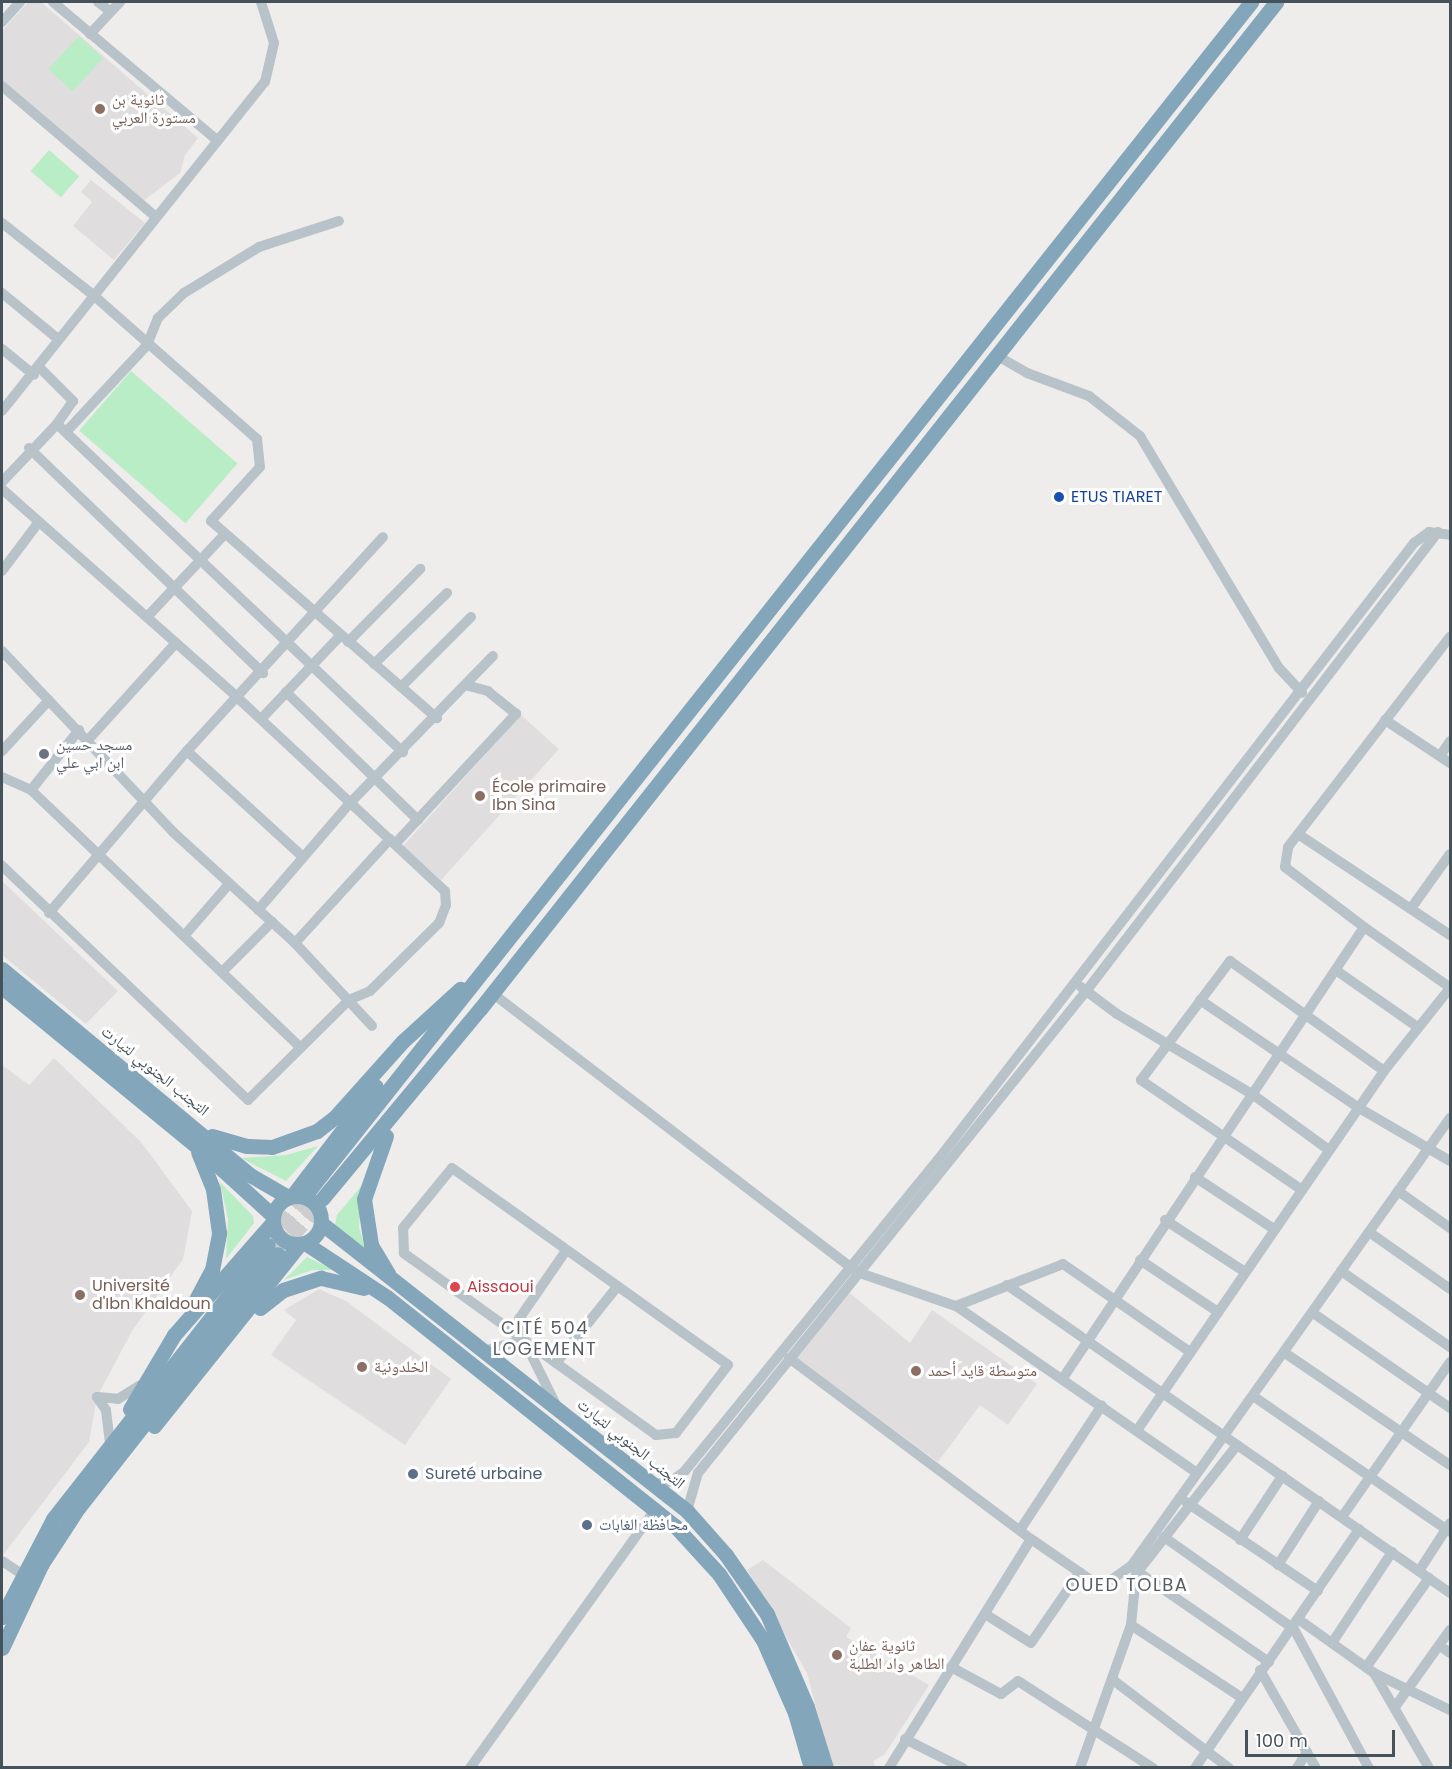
<!DOCTYPE html>
<meta charset="utf-8">
<style>
body{margin:0}
#map{position:relative;width:1452px;height:1769px;overflow:hidden;background:#efecec;font-family:Poppins,"Noto Naskh Arabic",sans-serif}
div>[style]{position:absolute}
[style*='--x']{left:calc(var(--x)*1px);top:calc(var(--y)*1px);width:calc(var(--w)*1px);rotate:calc(var(--a)*1deg)}
.education>*{inset:0;background:#e0ddde;transform-origin:0 0}
.green>*{inset:0;background:#b9edc6;transform-origin:0 0}
.highway-tunnel>*{height:15px;margin-top:-7.5px;transform-origin:0;background:repeating-linear-gradient(90deg,#cdcdcf 0 15px,transparent 0 23px)}
.minor>*{height:10px;margin:-5px;padding:0 5px;transform-origin:5px;border-radius:5px;background:#b7c3c9}
.highway>*{height:15px;margin:-7.5px;padding:0 7.5px;transform-origin:7.5px;border-radius:7.5px;background:#83a6bb}
.highway>.ring{margin:-7.5px;padding:0;box-sizing:content-box;background:none;border:15px solid #83a6bb;border-radius:50%}
.dots>*{width:16px;height:16px;translate:-50% -50%;box-sizing:border-box;border:3px solid #fff;border-radius:50%}
span{translate:-50% -50%;white-space:nowrap;text-align:center;line-height:1.15;-webkit-text-stroke:6px #fff;paint-order:stroke}
.education-label{font-size:16px;color:#785e54}
.left{translate:0 -50%;text-align:left}
.transit-label{font-size:16px;color:#164399}
.worship-label{font-size:16px;color:#5b616d}
.street-label{font-size:16px;color:#455259}
.health-label{font-size:16px;color:#be3a42}
.service-label{font-size:16px;color:#4e5e75}
.neighbourhood-label{font-size:18px;color:#595d61;letter-spacing:1.5px}
.frame{position:absolute;inset:0;border:3px solid #455259;pointer-events:none}
.scale{position:absolute;left:1245px;top:1730px;width:150px;height:27px;box-sizing:border-box;border:3px solid #455259;border-top:0;padding-left:8px;font-size:18px;line-height:21px;white-space:nowrap;color:#455259;-webkit-text-stroke:4px #fff;paint-order:stroke}
</style>
<div id="map">
<div class="education">
<i style="clip-path:polygon(28px 2px,41px 2px,198px 138px,185px 155px,180px 173px,143px 201px,2px 80px,2px 31px)"></i>
<i style="clip-path:polygon(91px 180px,145px 223px,114px 260px,73px 226px,92px 202px,81px 192px)"></i>
<i style="left:521px;top:715px;width:51px;height:176px;rotate:42deg"></i>
<i style="clip-path:polygon(2px 881px,118px 991px,86px 1024px,2px 955px)"></i>
<i style="clip-path:polygon(54px 1058px,141px 1142px,192px 1211px,183px 1259px,132px 1331px,97px 1397px,89px 1442px,3px 1555px,2px 1065px,29px 1085px)"></i>
<i style="clip-path:polygon(319px 1289px,346px 1301px,451px 1379px,405px 1445px,271px 1355px,296px 1320px,284px 1310px)"></i>
<i style="clip-path:polygon(845px 1289px,910px 1343px,932px 1310px,1037px 1384px,1008px 1425px,980px 1405px,938px 1462px,796px 1358px)"></i>
<i style="clip-path:polygon(763px 1560px,851px 1628px,846px 1637px,929px 1685px,885px 1754px,873px 1761px,875px 1767px,831px 1765px,807px 1673px,747px 1570px)"></i>
</div>
<div class="green">
<i style="left:79px;top:36px;width:33px;height:45px;rotate:43deg"></i>
<i style="left:49px;top:150px;width:40px;height:28px;rotate:41deg"></i>
<i style="left:131px;top:371px;width:141px;height:79px;rotate:41deg"></i>
<i style="clip-path:polygon(318px 1146px,286px 1181px,241px 1158px,286px 1155px)"></i>
<i style="clip-path:polygon(220px 1182px,253px 1216px,254px 1223px,226px 1259px,228px 1219px)"></i>
<i style="clip-path:polygon(362px 1185px,359px 1227px,367px 1255px,335px 1224px,337px 1215px)"></i>
<i style="clip-path:polygon(307px 1257px,334px 1270px,312px 1270px,284px 1280px)"></i>
</div>
<div class="highway-tunnel">
<i style="--x:268;--y:1245;--w:70;--a:-53.1"></i>
<i style="--x:278;--y:1254;--w:70;--a:-51.3"></i>
</div>
<div class="minor">
<i style="--x:53;--y:2;--w:214;--a:40.1"></i>
<i style="--x:98;--y:2;--w:15;--a:37"></i>
<i style="--x:2;--y:22;--w:27;--a:-48"></i>
<i style="--x:90;--y:34;--w:44;--a:-46.8"></i>
<i style="--x:2;--y:86;--w:202;--a:40.4"></i>
<i style="--x:2;--y:223;--w:115;--a:38.3"></i>
<i style="--x:92;--y:294;--w:220;--a:41.3"></i>
<i style="--x:257;--y:439;--w:28;--a:84"></i>
<i style="--x:260;--y:467;--w:73;--a:132.2"></i>
<i style="--x:211;--y:521;--w:300;--a:41.1"></i>
<i style="--x:2;--y:293;--w:72;--a:39.4"></i>
<i style="--x:2;--y:349;--w:41;--a:39.1"></i>
<i style="--x:996;--y:355;--w:36;--a:30"></i>
<i style="--x:1027;--y:373;--w:66;--a:20.4"></i>
<i style="--x:1089;--y:396;--w:65;--a:38.1"></i>
<i style="--x:1140;--y:436;--w:270;--a:59.1"></i>
<i style="--x:1279;--y:668;--w:34;--a:47"></i>
<i style="--x:40;--y:368;--w:47;--a:45"></i>
<i style="--x:73;--y:401;--w:28;--a:125"></i>
<i style="--x:57;--y:424;--w:477;--a:43.5"></i>
<i style="--x:2;--y:411;--w:421;--a:-51.4"></i>
<i style="--x:265;--y:82;--w:40;--a:-77"></i>
<i style="--x:274;--y:43;--w:43;--a:-107.6"></i>
<i style="--x:66;--y:432;--w:119;--a:-47"></i>
<i style="--x:147;--y:345;--w:29;--a:-68"></i>
<i style="--x:158;--y:318;--w:36;--a:-44"></i>
<i style="--x:184;--y:293;--w:88;--a:-31.5"></i>
<i style="--x:259;--y:247;--w:84;--a:-18"></i>
<i style="--x:29;--y:448;--w:325;--a:43.9"></i>
<i style="--x:2;--y:482;--w:80;--a:-46.5"></i>
<i style="--x:2;--y:489;--w:317;--a:41.5"></i>
<i style="--x:239;--y:699;--w:282;--a:43"></i>
<i style="--x:445;--y:891;--w:14;--a:86"></i>
<i style="--x:446;--y:905;--w:19;--a:111"></i>
<i style="--x:439;--y:923;--w:97;--a:135.4"></i>
<i style="--x:370;--y:991;--w:23;--a:157"></i>
<i style="--x:349;--y:1000;--w:142;--a:135.3"></i>
<i style="--x:248;--y:1100;--w:340;--a:-136.4"></i>
<i style="--x:2;--y:571;--w:60;--a:-53.1"></i>
<i style="--x:147;--y:617;--w:114;--a:-46.8"></i>
<i style="--x:348;--y:642;--w:103;--a:-45.4"></i>
<i style="--x:2;--y:651;--w:249;--a:46.6"></i>
<i style="--x:173;--y:832;--w:165;--a:42.3"></i>
<i style="--x:295;--y:943;--w:113;--a:47.1"></i>
<i style="--x:374;--y:664;--w:102;--a:-44.2"></i>
<i style="--x:401;--y:687;--w:99;--a:-45"></i>
<i style="--x:286;--y:692;--w:184;--a:44.1"></i>
<i style="--x:261;--y:719;--w:116;--a:-46.4"></i>
<i style="--x:1385;--y:720;--w:78;--a:33.5"></i>
<i style="--x:88;--y:740;--w:131;--a:-47.8"></i>
<i style="--x:2;--y:751;--w:69;--a:-47.3"></i>
<i style="--x:1440;--y:756;--w:18;--a:-56"></i>
<i style="--x:2;--y:777;--w:32;--a:24"></i>
<i style="--x:31;--y:790;--w:372;--a:43.7"></i>
<i style="--x:31;--y:790;--w:77;--a:-51.3"></i>
<i style="--x:1298;--y:834;--w:182;--a:33.6"></i>
<i style="--x:395;--y:844;--w:178;--a:-47.1"></i>
<i style="--x:516;--y:714;--w:36;--a:-141"></i>
<i style="--x:488;--y:691;--w:23;--a:-165"></i>
<i style="--x:303;--y:857;--w:157;--a:-137.6"></i>
<i style="--x:187;--y:751;--w:290;--a:-47.5"></i>
<i style="--x:1412;--y:907;--w:65;--a:-54.4"></i>
<i style="--x:258;--y:910;--w:141;--a:-49.3"></i>
<i style="--x:350;--y:803;--w:205;--a:-45.8"></i>
<i style="--x:49;--y:913;--w:213;--a:-49.6"></i>
<i style="--x:1364;--y:927;--w:99;--a:-142.8"></i>
<i style="--x:1285;--y:867;--w:20;--a:-81"></i>
<i style="--x:1288;--y:847;--w:265;--a:-52.4"></i>
<i style="--x:184;--y:936;--w:69;--a:-49.1"></i>
<i style="--x:295;--y:943;--w:141;--a:-47.6"></i>
<i style="--x:1337;--y:971;--w:96;--a:34.8"></i>
<i style="--x:222;--y:972;--w:71;--a:-45"></i>
<i style="--x:1081;--y:987;--w:45;--a:36.9"></i>
<i style="--x:1117;--y:1014;--w:157;--a:30.7"></i>
<i style="--x:1252;--y:1094;--w:95;--a:36"></i>
<i style="--x:492;--y:993;--w:459;--a:37.4"></i>
<i style="--x:857;--y:1272;--w:105;--a:19"></i>
<i style="--x:956;--y:1306;--w:293;--a:34.7"></i>
<i style="--x:1200;--y:1000;--w:192;--a:34.2"></i>
<i style="--x:1359;--y:1108;--w:105;--a:30.2"></i>
<i style="--x:452;--y:1168;--w:339;--a:35.5"></i>
<i style="--x:728;--y:1365;--w:86;--a:127.4"></i>
<i style="--x:676;--y:1433;--w:20;--a:174"></i>
<i style="--x:656;--y:1435;--w:311;--a:-144.2"></i>
<i style="--x:404;--y:1253;--w:25;--a:-92"></i>
<i style="--x:403;--y:1228;--w:77;--a:-50.8"></i>
<i style="--x:1195;--y:1177;--w:95;--a:33.4"></i>
<i style="--x:1302;--y:1190;--w:195;--a:-145.7"></i>
<i style="--x:1141;--y:1080;--w:149;--a:-53.2"></i>
<i style="--x:1230;--y:961;--w:189;--a:35.5"></i>
<i style="--x:1398;--y:1191;--w:64;--a:35.4"></i>
<i style="--x:1165;--y:1220;--w:95;--a:33"></i>
<i style="--x:1369;--y:1232;--w:99;--a:35.1"></i>
<i style="--x:1140;--y:1260;--w:94;--a:33.7"></i>
<i style="--x:1341;--y:1271;--w:133;--a:34.9"></i>
<i style="--x:1007;--y:1285;--w:540;--a:34.81"></i>
<i style="--x:956;--y:1306;--w:115;--a:-21.4"></i>
<i style="--x:1063;--y:1264;--w:155;--a:34.7"></i>
<i style="--x:1313;--y:1313;--w:167;--a:34.7"></i>
<i style="--x:483;--y:1351;--w:42;--a:-15"></i>
<i style="--x:1285;--y:1353;--w:199;--a:34.2"></i>
<i style="--x:789;--y:1358;--w:302;--a:36.8"></i>
<i style="--x:556;--y:1363;--w:96;--a:-51.3"></i>
<i style="--x:1063;--y:1378;--w:542;--a:-56.28"></i>
<i style="--x:1364;--y:927;--w:103;--a:35.1"></i>
<i style="--x:1253;--y:1396;--w:239;--a:34.6"></i>
<i style="--x:556;--y:1405;--w:72;--a:-116.2"></i>
<i style="--x:524;--y:1340;--w:22;--a:-103"></i>
<i style="--x:519;--y:1319;--w:81;--a:-55.5"></i>
<i style="--x:1138;--y:1429;--w:434;--a:-55.5"></i>
<i style="--x:1384;--y:1071;--w:106;--a:-51.5"></i>
<i style="--x:110;--y:1443;--w:33;--a:-97"></i>
<i style="--x:106;--y:1410;--w:16;--a:-125"></i>
<i style="--x:97;--y:1397;--w:21;--a:5"></i>
<i style="--x:118;--y:1399;--w:26;--a:-32"></i>
<i style="--x:652;--y:1484;--w:18;--a:-6"></i>
<i style="--x:670;--y:1482;--w:17;--a:-36"></i>
<i style="--x:684;--y:1472;--w:401;--a:-50.9"></i>
<i style="--x:937;--y:1161;--w:781;--a:-52.34"></i>
<i style="--x:1414;--y:543;--w:19;--a:-36"></i>
<i style="--x:1429;--y:532;--w:21;--a:8"></i>
<i style="--x:1186;--y:1502;--w:159;--a:34"></i>
<i style="--x:687;--y:1511;--w:40;--a:-74"></i>
<i style="--x:698;--y:1473;--w:620;--a:-51.15"></i>
<i style="--x:1087;--y:990;--w:577;--a:-52.53"></i>
<i style="--x:1342;--y:1517;--w:189;--a:-55.1"></i>
<i style="--x:1020;--y:1530;--w:149;--a:-56.7"></i>
<i style="--x:1164;--y:1537;--w:159;--a:35.3"></i>
<i style="--x:1294;--y:1629;--w:158;--a:61.7"></i>
<i style="--x:1240;--y:1540;--w:77;--a:-56.7"></i>
<i style="--x:2;--y:1561;--w:24;--a:33"></i>
<i style="--x:1278;--y:1565;--w:76;--a:-57.4"></i>
<i style="--x:1134;--y:1569;--w:164;--a:34.6"></i>
<i style="--x:1419;--y:1571;--w:57;--a:-57.1"></i>
<i style="--x:985;--y:1614;--w:54;--a:32.2"></i>
<i style="--x:1031;--y:1643;--w:86;--a:-55.4"></i>
<i style="--x:1298;--y:1619;--w:93;--a:35.4"></i>
<i style="--x:1374;--y:1673;--w:85;--a:26"></i>
<i style="--x:1131;--y:1625;--w:133;--a:33.3"></i>
<i style="--x:1332;--y:1643;--w:109;--a:-56.6"></i>
<i style="--x:1440;--y:1646;--w:12;--a:35"></i>
<i style="--x:1367;--y:1666;--w:108;--a:-54.8"></i>
<i style="--x:951;--y:1667;--w:57;--a:28.4"></i>
<i style="--x:1001;--y:1694;--w:21;--a:-37"></i>
<i style="--x:1018;--y:1681;--w:161;--a:32.8"></i>
<i style="--x:1260;--y:1670;--w:113;--a:60.3"></i>
<i style="--x:1374;--y:1673;--w:110;--a:59.9"></i>
<i style="--x:1113;--y:1680;--w:146;--a:37.2"></i>
<i style="--x:1395;--y:1707;--w:95;--a:-54.5"></i>
<i style="--x:905;--y:1739;--w:65;--a:26.6"></i>
<i style="--x:470;--y:1768;--w:320;--a:-54.4"></i>
<i style="--x:889;--y:1768;--w:269;--a:-58.2"></i>
<i style="--x:1031;--y:1539;--w:85;--a:34.4"></i>
<i style="--x:1101;--y:1587;--w:38;--a:-35"></i>
<i style="--x:1132;--y:1565;--w:549;--a:-54.57"></i>
<i style="--x:1080;--y:1768;--w:152;--a:-70.4"></i>
<i style="--x:1131;--y:1625;--w:51;--a:-84.4"></i>
<i style="--x:1136;--y:1574;--w:164;--a:-51.9"></i>
<i style="--x:1195;--y:1768;--w:290;--a:-55.5"></i>
<i style="--x:1297;--y:1768;--w:19;--a:-58"></i>
</div>
<div class="highway">
<i style="--x:2;--y:969;--w:322;--a:39.7"></i>
<i style="--x:250;--y:1175;--w:44;--a:30.1"></i>
<i style="--x:2;--y:987;--w:248;--a:39.3"></i>
<i style="--x:194;--y:1144;--w:107;--a:42.3"></i>
<i style="--x:212;--y:1136;--w:36;--a:16"></i>
<i style="--x:247;--y:1146;--w:25;--a:2"></i>
<i style="--x:272;--y:1147;--w:48;--a:-19.6"></i>
<i style="--x:317;--y:1131;--w:23;--a:-38"></i>
<i style="--x:335;--y:1117;--w:101;--a:-48.2"></i>
<i style="--x:402;--y:1042;--w:79;--a:-42.4"></i>
<i style="--x:386;--y:1136;--w:67;--a:109.2"></i>
<i style="--x:364;--y:1199;--w:47;--a:81.3"></i>
<i style="--x:371;--y:1245;--w:33;--a:59"></i>
<i style="--x:310;--y:1189;--w:1515;--a:-51.59"></i>
<i style="--x:292;--y:1196;--w:138;--a:-52.6"></i>
<i class="ring" style="left:273px;top:1196px;width:33px;height:33px"></i>
<i style="--x:322;--y:1199;--w:247;--a:-50.3"></i>
<i style="--x:480;--y:1009;--w:1284;--a:-51.67"></i>
<i style="--x:321;--y:1223;--w:466;--a:38.2"></i>
<i style="--x:687;--y:1511;--w:59;--a:48.4"></i>
<i style="--x:726;--y:1555;--w:72;--a:55.2"></i>
<i style="--x:767;--y:1614;--w:101;--a:66.7"></i>
<i style="--x:807;--y:1707;--w:64;--a:72.7"></i>
<i style="--x:305;--y:1243;--w:98;--a:33.4"></i>
<i style="--x:387;--y:1297;--w:368;--a:38.5"></i>
<i style="--x:675;--y:1526;--w:65;--a:47.5"></i>
<i style="--x:719;--y:1574;--w:79;--a:56.3"></i>
<i style="--x:763;--y:1640;--w:80;--a:66.3"></i>
<i style="--x:795;--y:1713;--w:57;--a:73.8"></i>
<i style="--x:193;--y:1305;--w:40;--a:-62"></i>
<i style="--x:212;--y:1270;--w:38;--a:-79"></i>
<i style="--x:219;--y:1233;--w:44;--a:-97.8"></i>
<i style="--x:213;--y:1189;--w:40;--a:-112"></i>
<i style="--x:260;--y:1308;--w:29;--a:-38"></i>
<i style="--x:283;--y:1290;--w:40;--a:-18"></i>
<i style="--x:321;--y:1278;--w:44;--a:13.1"></i>
<i style="--x:130;--y:1409;--w:86;--a:-59.3"></i>
<i style="--x:174;--y:1335;--w:150;--a:-48.8"></i>
<i style="--x:154;--y:1426;--w:233;--a:-51.3"></i>
<i style="--x:2;--y:1617;--w:110;--a:-62.5"></i>
<i style="--x:53;--y:1519;--w:348;--a:-51.9"></i>
<i style="--x:2;--y:1648;--w:92;--a:-64.8"></i>
<i style="--x:41;--y:1565;--w:68;--a:-57"></i>
<i style="--x:78;--y:1508;--w:323;--a:-51.8"></i>
</div>
<div class="dots">
<i style="left:100px;top:109px;background:#8d6e63"></i>
<i style="left:1059px;top:497px;background:#1a4fb4"></i>
<i style="left:44px;top:754px;background:#6b7280"></i>
<i style="left:480px;top:796px;background:#8d6e63"></i>
<i style="left:455px;top:1287px;background:#e0444e"></i>
<i style="left:80px;top:1295px;background:#8d6e63"></i>
<i style="left:362px;top:1367px;background:#8d6e63"></i>
<i style="left:916px;top:1371px;background:#8d6e63"></i>
<i style="left:413px;top:1474px;background:#5c6f8a"></i>
<i style="left:587px;top:1525px;background:#5c6f8a"></i>
<i style="left:837px;top:1655px;background:#8d6e63"></i>
</div>
<div class="education-label">
<span class="left" style="left:112px;top:109px">ثانوية بن<br>مستورة العربي</span>
<span class="left" style="left:492px;top:796px">École primaire<br>Ibn Sina</span>
<span class="left" style="left:92px;top:1295px">Université<br>d'Ibn Khaldoun</span>
<span class="left" style="left:374px;top:1367px">الخلدونية</span>
<span class="left" style="left:928px;top:1371px">متوسطة قايد أحمد</span>
<span class="left" style="left:849px;top:1655px">ثانوية عفان<br>الطاهر واد الطلبة</span>
</div>
<div class="transit-label">
<span class="left" style="left:1071px;top:497px">ETUS TIARET</span>
</div>
<div class="worship-label">
<span class="left" style="left:56px;top:754px">مسجد حسين<br>ابن ابي علي</span>
</div>
<div class="street-label">
<span style="left:155px;top:1071px;rotate:39deg">التجنب الجنوبي لتيارت</span>
<span style="left:631px;top:1444px;rotate:39deg">التجنب الجنوبي لتيارت</span>
</div>
<div class="health-label">
<span class="left" style="left:467px;top:1287px">Aissaoui</span>
</div>
<div class="service-label">
<span class="left" style="left:425px;top:1474px">Sureté urbaine</span>
<span class="left" style="left:599px;top:1525px">محافظة الغابات</span>
</div>
<div class="neighbourhood-label">
<span style="left:545px;top:1339px">CITÉ 504<br>LOGEMENT</span>
<span style="left:1127px;top:1585px">OUED TOLBA</span>
</div>
<div class="frame"></div>
<div class="scale">100 m</div>
</div>
